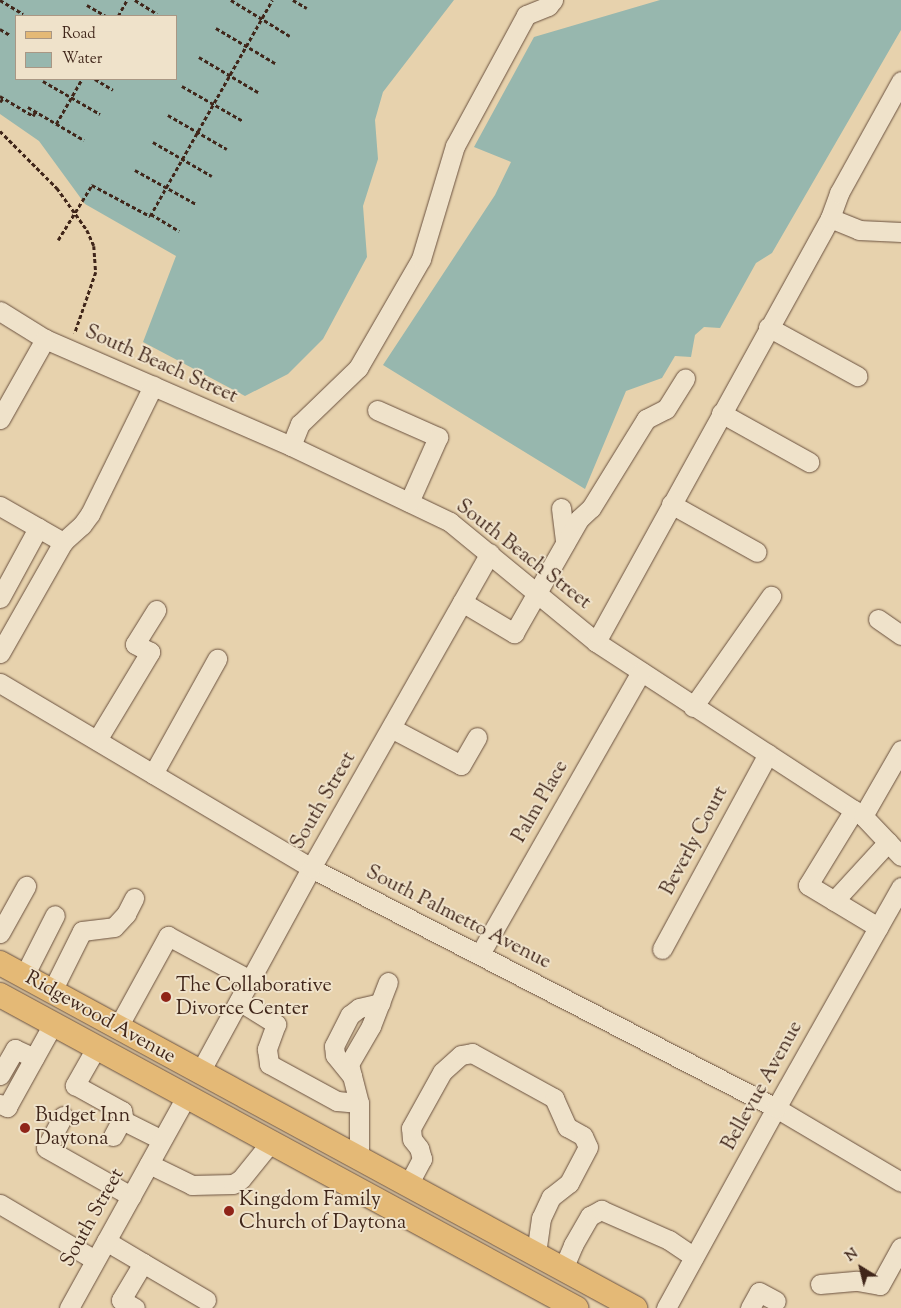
<!DOCTYPE html>
<style>
body{margin:0}
#map{position:relative;width:901px;height:1308px;overflow:hidden;background:#e7d2ad;font-family:"Sorts Mill Goudy",serif}
div>[style]{position:absolute}
[style*='--x']{left:calc(var(--x)*1px);top:calc(var(--y)*1px);width:calc(var(--w)*1px);rotate:calc(var(--a)*1deg)}
.water>*{inset:0;background:#97b7ae}
.path>*{height:2.5px;margin-top:-1.25px;transform-origin:0;background:repeating-linear-gradient(90deg,#40261a 0 4px,transparent 0 6.5px)}
.roads{filter:drop-shadow(0 0 1px #6a513f) drop-shadow(0 0 1px #6a513f)}
.minor>*{height:19px;margin:-9.5px;padding:0 9.5px;transform-origin:9.5px;border-radius:9.5px;background:#efe2ca}
.major>*{height:24px;margin:-12px;padding:0 12px;transform-origin:12px;border-radius:12px;background:#e4b976}
.dots>*{width:14px;height:14px;translate:-50% -50%;box-sizing:border-box;border:2px solid #efe2ca;border-radius:50%}
span{translate:-50% -50%;white-space:nowrap;text-align:center;line-height:1.15;-webkit-text-stroke:4px #efe2ca;paint-order:stroke}
.street-label{font-size:20px;color:#40261a}
.poi-label{font-size:20px;color:#40261a}
.left{translate:0 -50%;text-align:left}
.legend{position:absolute;left:15px;top:15px;width:162px;height:65px;box-sizing:border-box;background:#efe2ca;border:1px solid #a99784;margin:0;padding:6px 9px;list-style:none;font-size:15px;color:#40261a}
.legend li{display:flex;align-items:center;gap:10px;height:25px}
.legend b{width:25px;border:1px solid #a99784}
.north{position:absolute;left:836px;top:1243px;width:50px;height:50px;-webkit-text-stroke:4px #efe2ca;paint-order:stroke;rotate:324deg;font-size:14px;font-weight:700;line-height:20px;text-align:center;color:#40261a}
.north::after{content:'';display:block;margin:auto;width:18px;height:22px;background:#40261a;clip-path:polygon(50% 0,100% 100%,50% 72%,0 100%)}
</style>
<div id="map">
<div class="water">
<i style="clip-path:polygon(evenodd,0 0,454px 0,383px 92px,375px 120px,378px 159px,363px 206px,367px 257px,323px 339px,288px 374px,245px 396px,143px 342px,176px 256px,85px 204px,39px 141px,0 114px,0 0,176px 16px,176px 79px,16px 79px,16px 16px,176px 16px)"></i>
<i style="clip-path:polygon(660px 0,901px 0,901px 30px,772px 253px,756px 263px,720px 328px,704px 327px,695px 335px,691px 357px,675px 356px,662px 378px,626px 391px,585px 489px,383px 365px,495px 195px,511px 162px,474px 147px,534px 37px)"></i>
</div>
<div class="path">
<i style="--x:0;--y:0;--w:27;--a:31"></i>
<i style="--x:135;--y:0;--w:26;--a:32"></i>
<i style="--x:231;--y:0;--w:69;--a:31.4"></i>
<i style="--x:293;--y:0;--w:16;--a:30"></i>
<i style="--x:87;--y:5;--w:22;--a:30"></i>
<i style="--x:118;--y:16;--w:18;--a:-61"></i>
<i style="--x:216;--y:28;--w:69;--a:30.7"></i>
<i style="--x:0;--y:29;--w:12;--a:31"></i>
<i style="--x:199;--y:57;--w:69;--a:30.7"></i>
<i style="--x:95;--y:79;--w:21;--a:31"></i>
<i style="--x:43;--y:81;--w:66;--a:30.1"></i>
<i style="--x:182;--y:86;--w:70;--a:29.8"></i>
<i style="--x:0;--y:96;--w:39;--a:31"></i>
<i style="--x:33;--y:116;--w:4;--a:-63"></i>
<i style="--x:0;--y:102;--w:5;--a:-53"></i>
<i style="--x:28;--y:107;--w:65;--a:30.5"></i>
<i style="--x:168;--y:115;--w:68;--a:30"></i>
<i style="--x:56;--y:124;--w:52;--a:-60"></i>
<i style="--x:0;--y:131;--w:81;--a:45"></i>
<i style="--x:57;--y:188;--w:52;--a:54.5"></i>
<i style="--x:87;--y:230;--w:17;--a:66"></i>
<i style="--x:94;--y:246;--w:26;--a:86"></i>
<i style="--x:96;--y:272;--w:65;--a:109"></i>
<i style="--x:153;--y:142;--w:68;--a:30"></i>
<i style="--x:135;--y:170;--w:70;--a:29.1"></i>
<i style="--x:151;--y:214;--w:33;--a:31"></i>
<i style="--x:58;--y:240;--w:65;--a:-58.3"></i>
<i style="--x:92;--y:185;--w:66;--a:28.1"></i>
<i style="--x:150;--y:216;--w:248;--a:-60.5"></i>
</div>
<div class="roads">
<div class="minor">
<i style="--x:830;--y:218;--w:31;--a:22"></i>
<i style="--x:859;--y:230;--w:42;--a:2.7"></i>
<i style="--x:0;--y:311;--w:53;--a:31.9"></i>
<i style="--x:45;--y:339;--w:268;--a:23.5"></i>
<i style="--x:291;--y:446;--w:176;--a:25.5"></i>
<i style="--x:450;--y:522;--w:189;--a:39.4"></i>
<i style="--x:596;--y:642;--w:319;--a:33.1"></i>
<i style="--x:863;--y:816;--w:55;--a:46.5"></i>
<i style="--x:768;--y:327;--w:102;--a:28.8"></i>
<i style="--x:377;--y:410;--w:67;--a:23.9"></i>
<i style="--x:438;--y:437;--w:71;--a:114"></i>
<i style="--x:721;--y:413;--w:101;--a:29.1"></i>
<i style="--x:0;--y:419;--w:92;--a:-60.6"></i>
<i style="--x:291;--y:446;--w:24;--a:-68"></i>
<i style="--x:300;--y:424;--w:81;--a:-44"></i>
<i style="--x:358;--y:368;--w:126;--a:-60"></i>
<i style="--x:421;--y:259;--w:118;--a:-73.3"></i>
<i style="--x:455;--y:146;--w:149;--a:-61.5"></i>
<i style="--x:526;--y:15;--w:24;--a:-22"></i>
<i style="--x:548;--y:6;--w:8;--a:-50"></i>
<i style="--x:671;--y:504;--w:98;--a:29.2"></i>
<i style="--x:0;--y:506;--w:73;--a:29.7"></i>
<i style="--x:561;--y:508;--w:35;--a:83"></i>
<i style="--x:0;--y:598;--w:80;--a:-61.5"></i>
<i style="--x:462;--y:602;--w:61;--a:30.8"></i>
<i style="--x:514;--y:633;--w:131;--a:-60.3"></i>
<i style="--x:579;--y:519;--w:16;--a:-43"></i>
<i style="--x:591;--y:508;--w:105;--a:-58.3"></i>
<i style="--x:646;--y:419;--w:22;--a:-27"></i>
<i style="--x:666;--y:409;--w:36;--a:-58"></i>
<i style="--x:878;--y:619;--w:28;--a:35"></i>
<i style="--x:596;--y:642;--w:484;--a:-61.1"></i>
<i style="--x:830;--y:218;--w:27;--a:-70"></i>
<i style="--x:839;--y:193;--w:128;--a:-61"></i>
<i style="--x:0;--y:653;--w:128;--a:-60.4"></i>
<i style="--x:63;--y:542;--w:25;--a:-42"></i>
<i style="--x:82;--y:525;--w:14;--a:-54"></i>
<i style="--x:90;--y:514;--w:143;--a:-63.8"></i>
<i style="--x:0;--y:683;--w:362;--a:30.7"></i>
<i style="--x:311;--y:868;--w:523;--a:27.3"></i>
<i style="--x:776;--y:1108;--w:145;--a:30.6"></i>
<i style="--x:693;--y:707;--w:136;--a:-54.9"></i>
<i style="--x:391;--y:728;--w:79;--a:27.9"></i>
<i style="--x:461;--y:765;--w:32;--a:-60"></i>
<i style="--x:97;--y:740;--w:103;--a:-58.9"></i>
<i style="--x:150;--y:652;--w:17;--a:-152"></i>
<i style="--x:135;--y:644;--w:40;--a:-58"></i>
<i style="--x:153;--y:774;--w:132;--a:-60.9"></i>
<i style="--x:854;--y:810;--w:88;--a:121.5"></i>
<i style="--x:808;--y:885;--w:82;--a:31"></i>
<i style="--x:863;--y:816;--w:76;--a:-60.1"></i>
<i style="--x:834;--y:901;--w:80;--a:-47.5"></i>
<i style="--x:0;--y:933;--w:54;--a:-61"></i>
<i style="--x:662;--y:949;--w:222;--a:-61.5"></i>
<i style="--x:480;--y:954;--w:325;--a:-60.3"></i>
<i style="--x:24;--y:976;--w:68;--a:-63.1"></i>
<i style="--x:52;--y:991;--w:67;--a:-63.4"></i>
<i style="--x:82;--y:931;--w:32;--a:-7"></i>
<i style="--x:114;--y:927;--w:18;--a:-47"></i>
<i style="--x:126;--y:914;--w:18;--a:-63"></i>
<i style="--x:239;--y:1001;--w:44;--a:31.9"></i>
<i style="--x:276;--y:1024;--w:27;--a:110"></i>
<i style="--x:267;--y:1049;--w:15;--a:82"></i>
<i style="--x:269;--y:1064;--w:77;--a:28.6"></i>
<i style="--x:337;--y:1101;--w:22;--a:5"></i>
<i style="--x:359;--y:1103;--w:40;--a:-104.4"></i>
<i style="--x:349;--y:1064;--w:44;--a:-59.9"></i>
<i style="--x:371;--y:1026;--w:47;--a:-68.9"></i>
<i style="--x:118;--y:1027;--w:104;--a:-61.2"></i>
<i style="--x:168;--y:936;--w:93;--a:28.2"></i>
<i style="--x:96;--y:1048;--w:43;--a:119.6"></i>
<i style="--x:75;--y:1085;--w:54;--a:29"></i>
<i style="--x:122;--y:1111;--w:10;--a:79"></i>
<i style="--x:124;--y:1121;--w:42;--a:26.6"></i>
<i style="--x:200;--y:1072;--w:232;--a:-61.4"></i>
<i style="--x:311;--y:868;--w:362;--a:-60.4"></i>
<i style="--x:0;--y:1075;--w:30;--a:-60"></i>
<i style="--x:15;--y:1049;--w:21;--a:25"></i>
<i style="--x:352;--y:1076;--w:27;--a:-129"></i>
<i style="--x:335;--y:1055;--w:9;--a:-96"></i>
<i style="--x:334;--y:1046;--w:35;--a:-63"></i>
<i style="--x:350;--y:1015;--w:11;--a:-38"></i>
<i style="--x:359;--y:1008;--w:22;--a:-13"></i>
<i style="--x:0;--y:1104;--w:8;--a:23"></i>
<i style="--x:7;--y:1107;--w:95;--a:-61"></i>
<i style="--x:63;--y:1116;--w:36;--a:118"></i>
<i style="--x:46;--y:1148;--w:98;--a:29.5"></i>
<i style="--x:113;--y:1136;--w:21;--a:-62"></i>
<i style="--x:359;--y:1159;--w:56;--a:-90"></i>
<i style="--x:149;--y:1164;--w:48;--a:26"></i>
<i style="--x:192;--y:1185;--w:41;--a:-1.4"></i>
<i style="--x:233;--y:1184;--w:9;--a:-32"></i>
<i style="--x:241;--y:1179;--w:46;--a:-51.1"></i>
<i style="--x:408;--y:1185;--w:30;--a:-62"></i>
<i style="--x:422;--y:1159;--w:11;--a:-105"></i>
<i style="--x:419;--y:1148;--w:11;--a:-128"></i>
<i style="--x:412;--y:1139;--w:11;--a:-95"></i>
<i style="--x:411;--y:1128;--w:64;--a:-61"></i>
<i style="--x:442;--y:1072;--w:25;--a:-42"></i>
<i style="--x:461;--y:1055;--w:11;--a:-10"></i>
<i style="--x:472;--y:1053;--w:94;--a:28.8"></i>
<i style="--x:554;--y:1098;--w:32;--a:66"></i>
<i style="--x:567;--y:1127;--w:18;--a:29"></i>
<i style="--x:583;--y:1136;--w:12;--a:66"></i>
<i style="--x:588;--y:1147;--w:41;--a:117.8"></i>
<i style="--x:569;--y:1183;--w:23;--a:142"></i>
<i style="--x:551;--y:1197;--w:23;--a:115"></i>
<i style="--x:541;--y:1218;--w:37;--a:98"></i>
<i style="--x:0;--y:1204;--w:110;--a:30.5"></i>
<i style="--x:106;--y:1241;--w:43;--a:30.7"></i>
<i style="--x:143;--y:1263;--w:43;--a:120.7"></i>
<i style="--x:121;--y:1300;--w:16;--a:30"></i>
<i style="--x:143;--y:1263;--w:73;--a:30.4"></i>
<i style="--x:563;--y:1269;--w:26;--a:-67"></i>
<i style="--x:573;--y:1245;--w:34;--a:-60"></i>
<i style="--x:590;--y:1216;--w:13;--a:-29"></i>
<i style="--x:601;--y:1210;--w:74;--a:23.8"></i>
<i style="--x:669;--y:1240;--w:30;--a:34"></i>
<i style="--x:820;--y:1284;--w:37;--a:-5"></i>
<i style="--x:857;--y:1281;--w:23;--a:10"></i>
<i style="--x:880;--y:1285;--w:43;--a:-61.1"></i>
<i style="--x:69;--y:1308;--w:241;--a:-61"></i>
<i style="--x:666;--y:1308;--w:228;--a:-61.2"></i>
<i style="--x:776;--y:1108;--w:254;--a:-60.5"></i>
<i style="--x:750;--y:1308;--w:18;--a:-61"></i>
<i style="--x:759;--y:1292;--w:19;--a:28"></i>
</div>
<div class="major">
<i style="--x:0;--y:963;--w:723;--a:28.52"></i>
<i style="--x:0;--y:995;--w:656;--a:28.52"></i>
</div>
</div>
<div class="dots">
<i style="left:166px;top:997px;background:#8f2418"></i>
<i style="left:25px;top:1128px;background:#8f2418"></i>
<i style="left:229px;top:1211px;background:#8f2418"></i>
</div>
<div class="street-label">
<span style="left:161px;top:365px;rotate:24deg">South Beach Street</span>
<span style="left:523px;top:555px;rotate:38deg">South Beach Street</span>
<span style="left:324px;top:801px;rotate:-60deg">South Street</span>
<span style="left:541px;top:802px;rotate:-60deg">Palm Place</span>
<span style="left:695px;top:841px;rotate:-62deg">Beverly Court</span>
<span style="left:458px;top:918px;rotate:27deg">South Palmetto Avenue</span>
<span style="left:100px;top:1018px;rotate:29deg">Ridgewood Avenue</span>
<span style="left:763px;top:1086px;rotate:-61deg">Bellevue Avenue</span>
<span style="left:93px;top:1218px;rotate:-61deg">South Street</span>
</div>
<div class="poi-label">
<span class="left" style="left:176px;top:998px">The Collaborative<br>Divorce Center</span>
<span class="left" style="left:35px;top:1128px">Budget Inn<br>Daytona</span>
<span class="left" style="left:239px;top:1212px">Kingdom Family<br>Church of Daytona</span>
</div>
<ul class="legend">
<li><b style="height:6px;background:#e4b976"></b>Road</li>
<li><b style="height:14px;background:#97b7ae"></b>Water</li>
</ul>
<div class="north">N</div>
</div>
